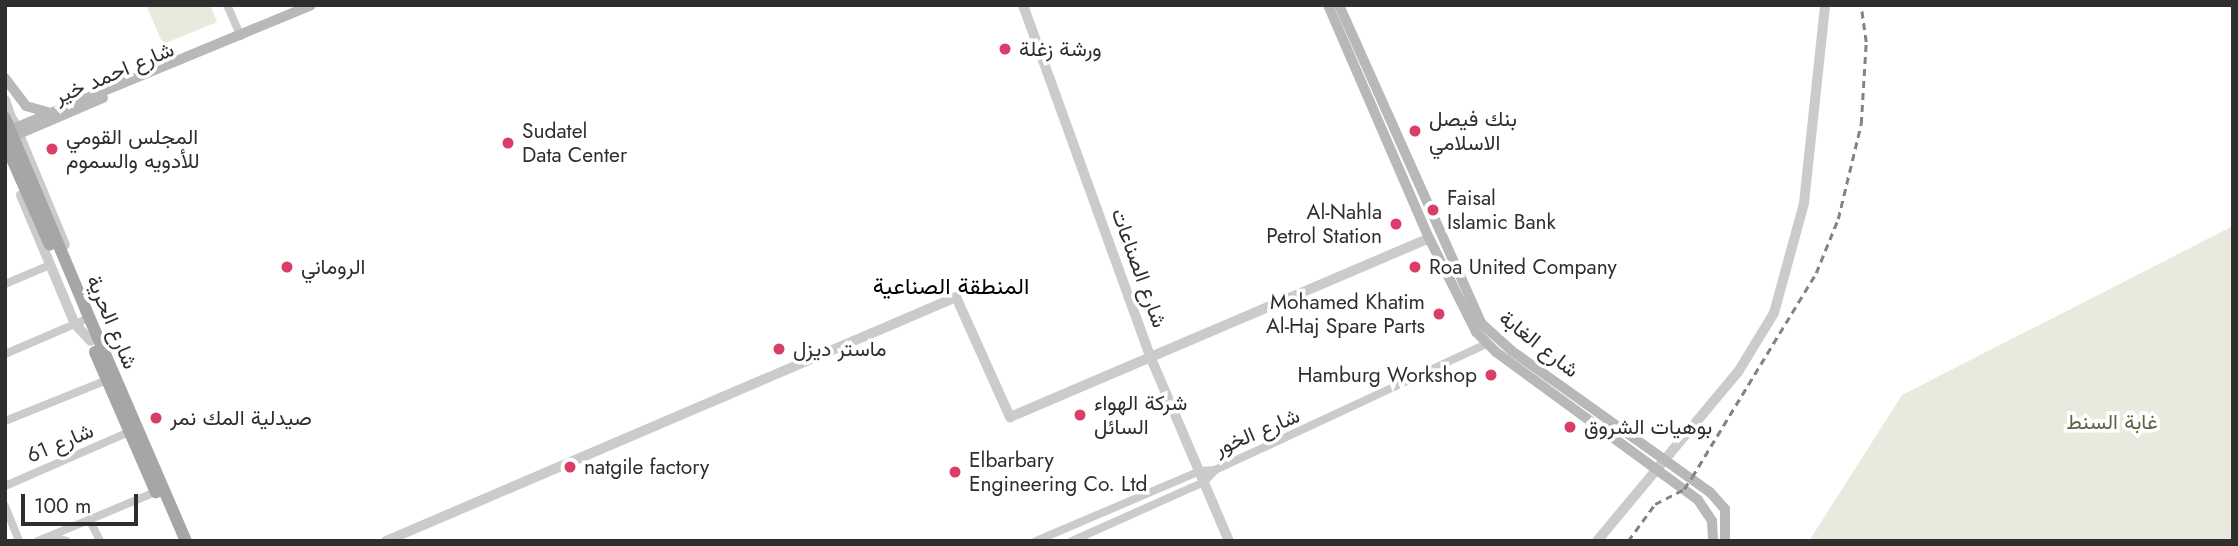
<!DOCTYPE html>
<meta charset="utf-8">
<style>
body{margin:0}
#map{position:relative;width:2238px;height:546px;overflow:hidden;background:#fff;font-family:Jost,Vazirmatn,sans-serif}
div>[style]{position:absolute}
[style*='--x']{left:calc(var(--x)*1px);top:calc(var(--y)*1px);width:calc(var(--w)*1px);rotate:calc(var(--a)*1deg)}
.green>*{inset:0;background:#e7eadd}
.minor>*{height:8px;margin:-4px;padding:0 4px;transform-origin:4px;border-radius:4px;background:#cbcbcb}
.tertiary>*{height:10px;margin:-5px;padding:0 5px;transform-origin:5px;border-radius:5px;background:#cbcbcb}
.secondary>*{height:10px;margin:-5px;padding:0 5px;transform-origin:5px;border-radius:5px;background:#b8b8b8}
.primary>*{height:12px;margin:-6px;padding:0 6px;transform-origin:6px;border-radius:6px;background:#a6a6a6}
.rail>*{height:2.5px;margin-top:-1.25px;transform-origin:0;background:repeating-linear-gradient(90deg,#838383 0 7px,transparent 0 12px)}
.primary-bridge>*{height:12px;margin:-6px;padding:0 6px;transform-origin:6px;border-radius:6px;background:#a6a6a6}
.dots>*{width:19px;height:19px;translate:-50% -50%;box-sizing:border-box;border:4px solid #fff;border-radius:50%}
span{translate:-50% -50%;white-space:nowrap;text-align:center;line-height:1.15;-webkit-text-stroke:7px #fff;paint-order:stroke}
.poi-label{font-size:21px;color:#2e2e2e}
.left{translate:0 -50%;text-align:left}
.right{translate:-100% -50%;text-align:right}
.street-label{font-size:21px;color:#2e2e2e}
.park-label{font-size:21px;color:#59663f}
.neighbourhood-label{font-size:23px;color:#000}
.frame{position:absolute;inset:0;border:7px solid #2e2e2e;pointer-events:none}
.scale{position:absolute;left:21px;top:494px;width:117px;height:32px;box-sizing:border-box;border:4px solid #2e2e2e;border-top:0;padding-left:9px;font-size:21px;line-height:24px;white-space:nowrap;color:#2e2e2e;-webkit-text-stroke:5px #fff;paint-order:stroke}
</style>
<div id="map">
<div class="green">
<i style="clip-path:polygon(146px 5px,210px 5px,217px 22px,163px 44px)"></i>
<i style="clip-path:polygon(2233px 226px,2233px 541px,1809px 541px,1902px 395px)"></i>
</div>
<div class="minor">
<i style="--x:227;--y:5;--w:34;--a:66"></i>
<i style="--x:5;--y:284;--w:49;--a:-22.9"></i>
<i style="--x:5;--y:354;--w:84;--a:-23.2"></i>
<i style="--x:5;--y:421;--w:110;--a:-21.9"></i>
<i style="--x:5;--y:486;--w:135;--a:-23.5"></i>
<i style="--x:5;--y:506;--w:38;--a:68"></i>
<i style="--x:90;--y:521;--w:22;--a:63"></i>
<i style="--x:50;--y:537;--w:17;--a:13"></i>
<i style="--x:38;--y:541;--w:128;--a:-22.6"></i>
<i style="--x:1036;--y:541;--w:178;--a:-23.1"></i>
<i style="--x:1200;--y:471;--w:15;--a:-4"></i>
<i style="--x:1215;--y:470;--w:300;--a:-24.9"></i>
<i style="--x:1072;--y:541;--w:145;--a:-24.1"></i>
<i style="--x:1204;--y:482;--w:16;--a:-47"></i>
</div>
<div class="tertiary">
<i style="--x:1023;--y:5;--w:373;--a:70.1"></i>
<i style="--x:1150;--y:356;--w:201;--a:66.9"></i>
<i style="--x:5;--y:100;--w:28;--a:71"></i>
<i style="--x:13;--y:120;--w:135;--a:67.4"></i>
<i style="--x:21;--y:195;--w:140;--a:67.3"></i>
<i style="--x:75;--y:324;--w:23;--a:47"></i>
<i style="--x:386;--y:541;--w:620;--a:-23.17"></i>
<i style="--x:956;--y:297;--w:132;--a:65.8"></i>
<i style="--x:1010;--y:417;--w:456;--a:-23.1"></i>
<i style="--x:1597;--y:541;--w:220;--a:-50.2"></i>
<i style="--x:1738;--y:372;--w:69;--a:-58.6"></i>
<i style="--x:1774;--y:313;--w:114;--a:-74.7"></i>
<i style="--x:1804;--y:203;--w:199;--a:-83.9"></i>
</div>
<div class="secondary">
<i style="--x:1328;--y:5;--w:254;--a:66.6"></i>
<i style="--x:1429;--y:238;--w:105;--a:63.4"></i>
<i style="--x:1476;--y:332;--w:28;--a:45"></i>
<i style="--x:1496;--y:352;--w:250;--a:36.2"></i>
<i style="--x:1698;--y:500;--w:25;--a:56"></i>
<i style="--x:1712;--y:521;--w:20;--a:87"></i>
<i style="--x:1339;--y:5;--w:350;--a:65.9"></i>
<i style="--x:1482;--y:324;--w:40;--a:42"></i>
<i style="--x:1512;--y:351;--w:243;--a:35.5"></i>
<i style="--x:1710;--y:492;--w:23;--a:49"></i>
<i style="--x:1725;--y:509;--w:32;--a:90"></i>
<i style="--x:5;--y:78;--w:35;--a:53"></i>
<i style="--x:26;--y:106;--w:25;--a:16"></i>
<i style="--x:5;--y:132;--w:331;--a:-22.5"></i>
<i style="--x:12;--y:137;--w:99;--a:-23.2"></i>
</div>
<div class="primary">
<i style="--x:86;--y:310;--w:252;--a:66.6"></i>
<i style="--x:95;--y:352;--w:153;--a:66.5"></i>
</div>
<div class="rail">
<i style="--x:1628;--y:541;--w:46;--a:-53.9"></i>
<i style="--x:1655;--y:504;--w:33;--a:-27"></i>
<i style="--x:1684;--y:489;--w:14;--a:-56"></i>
<i style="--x:1692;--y:477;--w:239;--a:-58.7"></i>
<i style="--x:1816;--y:273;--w:58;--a:-67.8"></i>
<i style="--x:1838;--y:219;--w:98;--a:-76.4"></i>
<i style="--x:1861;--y:124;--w:82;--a:-86.5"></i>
<i style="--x:1866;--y:42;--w:37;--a:-98"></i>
</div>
<div class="primary-bridge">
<i style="--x:5;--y:118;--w:208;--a:67.1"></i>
<i style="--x:5;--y:143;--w:111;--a:66.2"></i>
</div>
<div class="dots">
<i style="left:1005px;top:49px;background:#d83e67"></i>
<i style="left:1415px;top:131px;background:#d83e67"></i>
<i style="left:508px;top:143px;background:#d83e67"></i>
<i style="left:52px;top:149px;background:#d83e67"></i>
<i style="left:1433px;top:210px;background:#d83e67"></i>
<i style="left:1396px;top:224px;background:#d83e67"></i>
<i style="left:287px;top:267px;background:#d83e67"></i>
<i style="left:1415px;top:267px;background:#d83e67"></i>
<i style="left:1439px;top:314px;background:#d83e67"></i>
<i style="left:779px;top:349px;background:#d83e67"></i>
<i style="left:1491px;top:375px;background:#d83e67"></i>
<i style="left:1080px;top:415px;background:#d83e67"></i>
<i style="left:156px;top:418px;background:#d83e67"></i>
<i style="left:1570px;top:427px;background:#d83e67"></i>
<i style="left:570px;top:467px;background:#d83e67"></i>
<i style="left:955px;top:472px;background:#d83e67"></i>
</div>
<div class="poi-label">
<span class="left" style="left:1019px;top:49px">ورشة زغلة</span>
<span class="left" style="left:1429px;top:131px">بنك فيصل<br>الاسلامي</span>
<span class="left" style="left:522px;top:143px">Sudatel<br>Data Center</span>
<span class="left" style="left:66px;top:149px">المجلس القومي<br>للأدويه والسموم</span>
<span class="left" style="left:1447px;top:210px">Faisal<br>Islamic Bank</span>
<span class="right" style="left:1382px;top:224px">Al-Nahla<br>Petrol Station</span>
<span class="left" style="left:301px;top:267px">الروماني</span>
<span class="left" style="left:1429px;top:267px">Roa United Company</span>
<span class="right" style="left:1425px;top:314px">Mohamed Khatim<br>Al-Haj Spare Parts</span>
<span class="left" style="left:793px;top:349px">ماستر ديزل</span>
<span class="right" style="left:1477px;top:375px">Hamburg Workshop</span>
<span class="left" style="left:1094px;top:415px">شركة الهواء<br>السائل</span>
<span class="left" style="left:170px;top:418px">صيدلية المك نمر</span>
<span class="left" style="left:1584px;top:427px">بوهيات الشروق</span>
<span class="left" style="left:969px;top:472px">Elbarbary<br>Engineering Co. Ltd</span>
<span class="left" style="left:584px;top:467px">natgile factory</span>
</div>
<div class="street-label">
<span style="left:114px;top:73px;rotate:-23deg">شارع احمد خير</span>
<span style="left:1139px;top:268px;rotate:70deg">شارع الصناعات</span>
<span style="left:112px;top:322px;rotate:67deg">شارع الحرية</span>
<span style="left:1539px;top:344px;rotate:38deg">شارع الغابة</span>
<span style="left:1257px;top:432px;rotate:-23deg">شارع الخور</span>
<span style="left:60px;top:443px;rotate:-23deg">شارع 61</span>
</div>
<div class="park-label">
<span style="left:2112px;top:422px">غابة السنط</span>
</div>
<div class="neighbourhood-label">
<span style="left:951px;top:286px">المنطقة الصناعية</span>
</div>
<div class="frame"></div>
<div class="scale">100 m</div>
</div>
